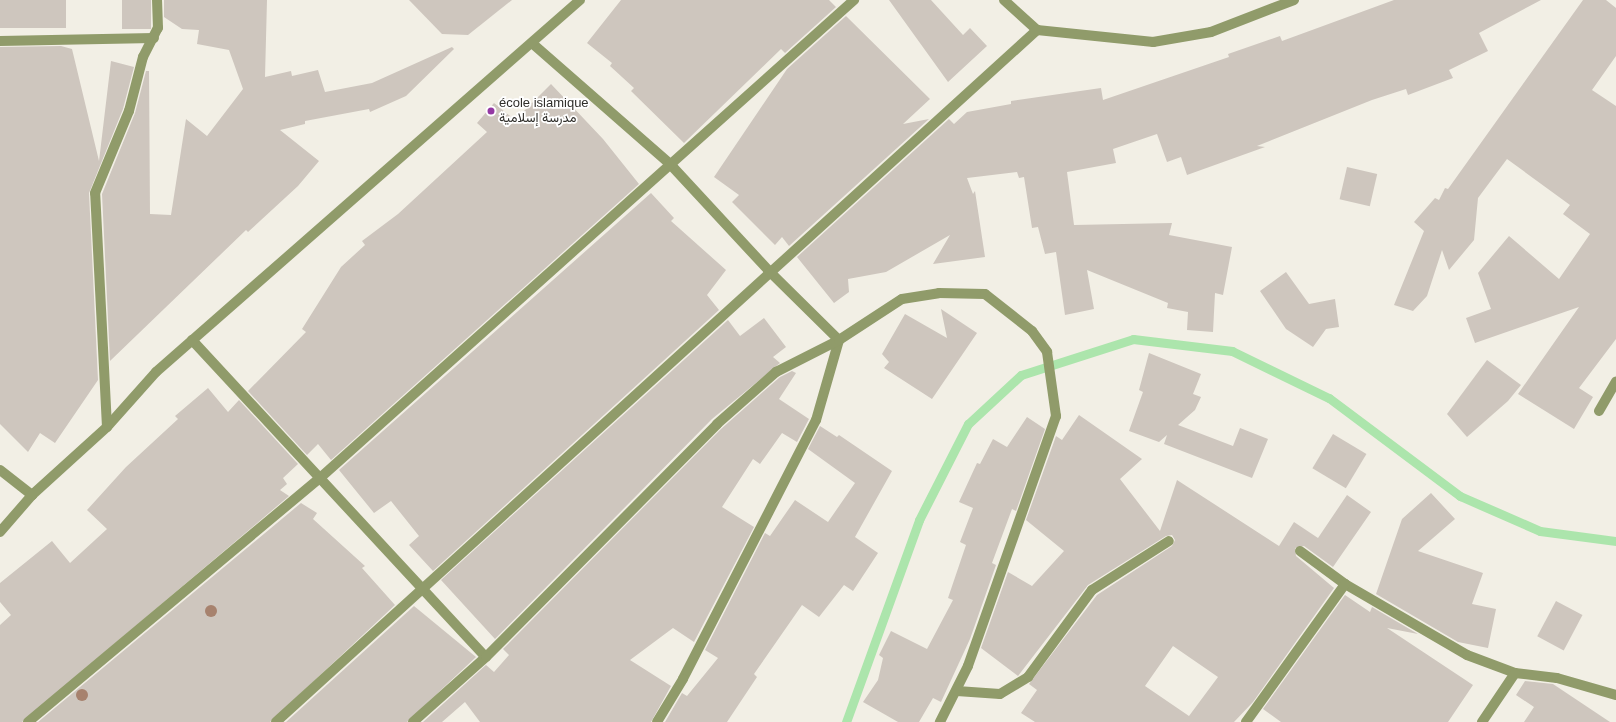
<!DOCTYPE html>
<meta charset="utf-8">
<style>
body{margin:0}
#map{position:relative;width:1616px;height:722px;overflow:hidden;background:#f2efe5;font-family:Arial,Vazirmatn,sans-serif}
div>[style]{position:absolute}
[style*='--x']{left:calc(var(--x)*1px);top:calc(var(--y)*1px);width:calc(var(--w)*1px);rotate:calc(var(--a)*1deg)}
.stream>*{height:9px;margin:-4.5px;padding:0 4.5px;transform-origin:4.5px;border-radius:4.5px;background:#ace5ac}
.building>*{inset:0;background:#cec6be;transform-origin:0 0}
.minor>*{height:10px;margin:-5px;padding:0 5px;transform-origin:5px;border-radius:5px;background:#909b6a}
.tertiary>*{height:10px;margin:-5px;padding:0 5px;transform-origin:5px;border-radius:5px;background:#909b6a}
.trees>*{width:12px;height:12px;margin:-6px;border-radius:50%;background:#a7826e}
.dots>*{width:11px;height:11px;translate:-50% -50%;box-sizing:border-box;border:2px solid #fff;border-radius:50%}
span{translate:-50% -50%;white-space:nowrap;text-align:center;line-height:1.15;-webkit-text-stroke:3.5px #fff;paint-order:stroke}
.poi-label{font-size:13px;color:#2f2e2a}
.left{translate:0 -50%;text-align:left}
</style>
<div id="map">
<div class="stream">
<i style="--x:846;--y:722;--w:215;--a:-70.1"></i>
<i style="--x:919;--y:520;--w:108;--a:-63"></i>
<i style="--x:968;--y:424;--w:72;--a:-42.8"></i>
<i style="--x:1021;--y:375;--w:118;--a:-17.8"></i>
<i style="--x:1133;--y:339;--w:100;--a:6.9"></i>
<i style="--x:1232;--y:351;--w:108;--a:25.9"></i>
<i style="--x:1329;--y:398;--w:164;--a:36.8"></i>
<i style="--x:1460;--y:496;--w:87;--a:23.6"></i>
<i style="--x:1540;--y:531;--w:77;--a:7.5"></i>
</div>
<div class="building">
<i style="left:0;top:0;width:66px;height:28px"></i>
<i style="left:122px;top:0;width:29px;height:29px"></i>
<i style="clip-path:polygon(164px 0,267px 0,265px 77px,291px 71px,292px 76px,318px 70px,325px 92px,372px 83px,452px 47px,454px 49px,406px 96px,370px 112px,369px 109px,305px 121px,305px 124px,280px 130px,319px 161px,298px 186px,248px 232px,246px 230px,110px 361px,102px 194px,135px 113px,146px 71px,149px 71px,150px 214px,171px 215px,186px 119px,207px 136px,243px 89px,229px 50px,197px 44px,199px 30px,182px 29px,164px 17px)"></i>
<i style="clip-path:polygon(409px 0,512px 0,468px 35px,442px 34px)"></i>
<i style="clip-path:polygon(621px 0,829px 0,836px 7px,785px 53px,781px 49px,684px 143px,631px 91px,634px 88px,610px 66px,612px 63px,587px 43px)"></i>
<i style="clip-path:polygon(889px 0,931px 0,963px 35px,970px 28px,987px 46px,948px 82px)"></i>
<i style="clip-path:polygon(1394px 0,1541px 0,1479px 33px,1488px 51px,1449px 70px,1453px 78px,1408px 95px,1406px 89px,1372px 100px,1257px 146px,1265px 147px,1187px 175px,1181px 157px,1167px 162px,1157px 134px,1113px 149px,1116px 163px,1067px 172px,1074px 225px,1172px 223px,1169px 235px,1232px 247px,1223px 295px,1215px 293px,1213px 332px,1187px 330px,1188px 312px,1167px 308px,1168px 303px,1087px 270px,1094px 309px,1065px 315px,1056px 252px,1045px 254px,1038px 227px,1032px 228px,1024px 177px,1019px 178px,1017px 172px,967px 178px,973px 194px,975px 191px,985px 257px,933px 264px,950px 235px,886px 272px,848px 279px,849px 292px,834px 303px,797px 257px,949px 119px,954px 124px,967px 112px,1011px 104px,1011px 101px,1101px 88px,1103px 100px,1229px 57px,1228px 54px,1280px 36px,1282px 41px)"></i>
<i style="clip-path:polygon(1583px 0,1606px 0,1616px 8px,1616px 56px,1592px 90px,1616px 106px,1616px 339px,1579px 388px,1593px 397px,1574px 429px,1518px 394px,1579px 307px,1475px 343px,1466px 318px,1491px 309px,1478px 273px,1509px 236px,1559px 279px,1590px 234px,1563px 214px,1570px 205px,1507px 159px,1478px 198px,1474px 240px,1449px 270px,1442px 250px,1427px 296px,1413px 311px,1394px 305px,1424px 231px,1414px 222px,1435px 198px,1439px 200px,1445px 188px,1448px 189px)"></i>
<i style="clip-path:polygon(846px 16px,930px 99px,903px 124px,929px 119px,789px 246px,782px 237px,775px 245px,732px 202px,739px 195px,714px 177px,787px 69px)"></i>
<i style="clip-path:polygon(61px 46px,72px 49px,99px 161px,111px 61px,134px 67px,123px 109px,89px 193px,98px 380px,55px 443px,40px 433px,28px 452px,0 424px,0 47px)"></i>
<i style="clip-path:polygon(551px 84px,603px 139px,639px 184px,331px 460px,318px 444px,307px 455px,248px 391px,306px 332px,302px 329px,341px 267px,365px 245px,362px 241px,398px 214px,487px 132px,477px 123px,494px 103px,515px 120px)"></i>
<i style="left:1347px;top:167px;width:31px;height:33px;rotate:13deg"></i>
<i style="clip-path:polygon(651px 193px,674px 218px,671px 221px,726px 270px,707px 295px,719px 310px,433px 571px,409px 545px,419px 536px,391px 501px,374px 513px,339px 470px)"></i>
<i style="clip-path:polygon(1286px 272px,1309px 304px,1335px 299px,1339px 327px,1326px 329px,1313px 347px,1286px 329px,1260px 291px)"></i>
<i style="clip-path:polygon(941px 309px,977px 333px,932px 399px,884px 368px,889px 362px,882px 354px,905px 314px,947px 338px)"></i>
<i style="clip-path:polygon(764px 318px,786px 347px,773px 357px,780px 363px,712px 419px,495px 639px,441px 580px,728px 320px,740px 336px)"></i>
<i style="clip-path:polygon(1149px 353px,1201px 374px,1193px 394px,1201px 397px,1195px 410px,1178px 425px,1233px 446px,1240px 428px,1268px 439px,1252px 478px,1164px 444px,1167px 435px,1159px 442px,1129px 431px,1143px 392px,1139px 390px)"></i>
<i style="clip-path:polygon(1487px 360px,1521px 385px,1508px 401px,1467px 437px,1447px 414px)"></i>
<i style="clip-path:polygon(792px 371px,796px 373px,779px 399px,809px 419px,797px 442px,782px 433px,760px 464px,753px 459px,722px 507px,754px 527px,694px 642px,673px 628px,630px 660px,671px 686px,651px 722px,480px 722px,465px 702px,442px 722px,423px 722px,486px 665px,494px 672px,509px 655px,503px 649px,721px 429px,780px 377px)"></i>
<i style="clip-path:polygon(208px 388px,228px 412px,239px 400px,298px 464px,283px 478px,287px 484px,280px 490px,289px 496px,22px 722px,0 722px,0 625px,11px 615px,0 602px,0 583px,52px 541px,70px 563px,107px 529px,87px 510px,126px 467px,178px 419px,175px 416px)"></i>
<i style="clip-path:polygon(evenodd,1079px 415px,1142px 459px,1120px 479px,1160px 531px,1177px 480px,1279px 546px,1294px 522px,1318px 538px,1347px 495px,1371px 512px,1333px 567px,1304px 546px,1295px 548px,1296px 556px,1334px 588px,1253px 702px,1234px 722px,1035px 722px,1021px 713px,1037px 690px,1029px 684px,1097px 595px,1172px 546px,1175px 540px,1172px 535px,1166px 536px,1088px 585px,1018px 676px,981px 648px,1008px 572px,1032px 586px,1064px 551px,1026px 520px,1056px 436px,1062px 440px,1079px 415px,1173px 646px,1218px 677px,1189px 716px,1145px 686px,1173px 646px)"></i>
<i style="clip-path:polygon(1027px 417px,1045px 429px,1016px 511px,1012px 509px,992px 563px,996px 565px,970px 639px,941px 702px,933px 698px,919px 722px,898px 722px,863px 702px,878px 680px,883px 658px,879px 655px,891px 631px,927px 649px,953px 600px,948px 598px,966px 545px,960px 542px,973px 508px,959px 502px,977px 463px,980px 464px,993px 439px,1007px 447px)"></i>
<i style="clip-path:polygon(820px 426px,837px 437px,839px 435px,892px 471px,855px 537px,878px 553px,853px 591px,844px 585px,819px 617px,802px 605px,754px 674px,757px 677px,727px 722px,665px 722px,682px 693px,687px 696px,718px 658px,705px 650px,765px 533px,770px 536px,795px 500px,828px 522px,855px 483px,808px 449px)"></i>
<i style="left:1333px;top:434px;width:39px;height:40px;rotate:31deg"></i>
<i style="clip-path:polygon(1431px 493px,1455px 519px,1418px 551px,1483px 573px,1472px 604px,1496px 609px,1488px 648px,1458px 642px,1376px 594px,1402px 519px)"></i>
<i style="clip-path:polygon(301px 503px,317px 513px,313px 519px,365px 566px,362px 568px,395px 605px,270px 722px,38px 722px)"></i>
<i style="clip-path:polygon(1345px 595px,1370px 612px,1372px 607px,1418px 634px,1387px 628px,1473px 685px,1448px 722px,1281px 722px,1263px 709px)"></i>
<i style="left:1556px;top:601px;width:30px;height:40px;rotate:28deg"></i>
<i style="clip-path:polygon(414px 606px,476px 657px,407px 722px,286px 722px)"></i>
<i style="clip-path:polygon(1525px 681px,1553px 684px,1610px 722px,1524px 722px,1534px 707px,1516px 695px)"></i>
</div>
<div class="minor">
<i style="--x:1004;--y:0;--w:45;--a:42.3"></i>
<i style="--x:1037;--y:30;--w:117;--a:5.9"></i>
<i style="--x:1153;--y:42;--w:59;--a:-9.8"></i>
<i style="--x:1211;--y:32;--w:89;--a:-21.1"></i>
<i style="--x:0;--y:41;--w:154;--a:-1.1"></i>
<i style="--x:533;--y:44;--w:182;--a:41.2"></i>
<i style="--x:670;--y:164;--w:150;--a:47.2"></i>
<i style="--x:772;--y:274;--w:94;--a:44.6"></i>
<i style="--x:839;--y:340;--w:83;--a:106"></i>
<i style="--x:816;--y:420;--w:291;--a:117.2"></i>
<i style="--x:683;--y:679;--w:50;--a:121.2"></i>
<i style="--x:192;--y:340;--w:432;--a:47.2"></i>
<i style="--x:1599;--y:411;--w:34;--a:-60"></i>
<i style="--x:107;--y:427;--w:234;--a:-92.9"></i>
<i style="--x:95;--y:193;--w:89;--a:-67.5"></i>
<i style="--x:129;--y:111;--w:56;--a:-75.5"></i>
<i style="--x:143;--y:57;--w:33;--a:-63"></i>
<i style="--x:158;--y:28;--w:28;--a:-92"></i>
<i style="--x:0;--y:470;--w:41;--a:38"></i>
<i style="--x:1300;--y:551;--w:56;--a:36.3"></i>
<i style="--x:1345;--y:584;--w:141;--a:30.2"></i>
<i style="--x:1467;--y:655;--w:51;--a:20.6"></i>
<i style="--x:1515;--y:673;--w:42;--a:6.8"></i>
<i style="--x:1557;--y:678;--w:61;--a:16.1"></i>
<i style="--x:957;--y:691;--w:43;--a:4"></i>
<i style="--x:1000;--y:694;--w:33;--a:-31"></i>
<i style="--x:1028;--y:677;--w:108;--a:-53.7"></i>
<i style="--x:1092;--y:590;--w:91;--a:-32.5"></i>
<i style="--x:28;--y:722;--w:381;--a:-39.9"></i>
<i style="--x:320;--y:478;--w:717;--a:-41.83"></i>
<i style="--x:276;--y:722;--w:1029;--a:-42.28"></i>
<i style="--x:413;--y:722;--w:98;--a:-41.7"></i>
<i style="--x:486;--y:657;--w:328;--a:-45.2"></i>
<i style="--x:717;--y:424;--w:79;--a:-41.4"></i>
<i style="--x:776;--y:372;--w:71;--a:-26.9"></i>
<i style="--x:839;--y:340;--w:75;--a:-33.1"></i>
<i style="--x:902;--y:299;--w:37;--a:-9"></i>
<i style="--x:939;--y:293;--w:46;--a:1.2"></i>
<i style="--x:985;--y:294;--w:60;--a:38.2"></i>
<i style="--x:1032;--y:331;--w:26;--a:54"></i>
<i style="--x:1047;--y:352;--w:65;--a:82"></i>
<i style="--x:1056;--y:416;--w:265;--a:109.4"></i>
<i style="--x:968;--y:666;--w:63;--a:116.6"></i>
<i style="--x:1246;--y:722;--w:170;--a:-54.3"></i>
<i style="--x:1482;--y:722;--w:59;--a:-56"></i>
</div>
<div class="tertiary">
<i style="--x:0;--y:532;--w:49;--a:-49.1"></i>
<i style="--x:32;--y:495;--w:101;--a:-42.2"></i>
<i style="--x:107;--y:427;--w:74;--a:-48.3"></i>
<i style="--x:156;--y:372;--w:564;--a:-41.26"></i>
</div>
<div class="trees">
<i style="left:211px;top:611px"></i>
<i style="left:82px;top:695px"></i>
</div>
<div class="dots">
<i style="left:491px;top:111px;background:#9438a3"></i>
</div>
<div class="poi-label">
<span class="left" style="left:499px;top:111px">école islamique<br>مدرسة إسلامية</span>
</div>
</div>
